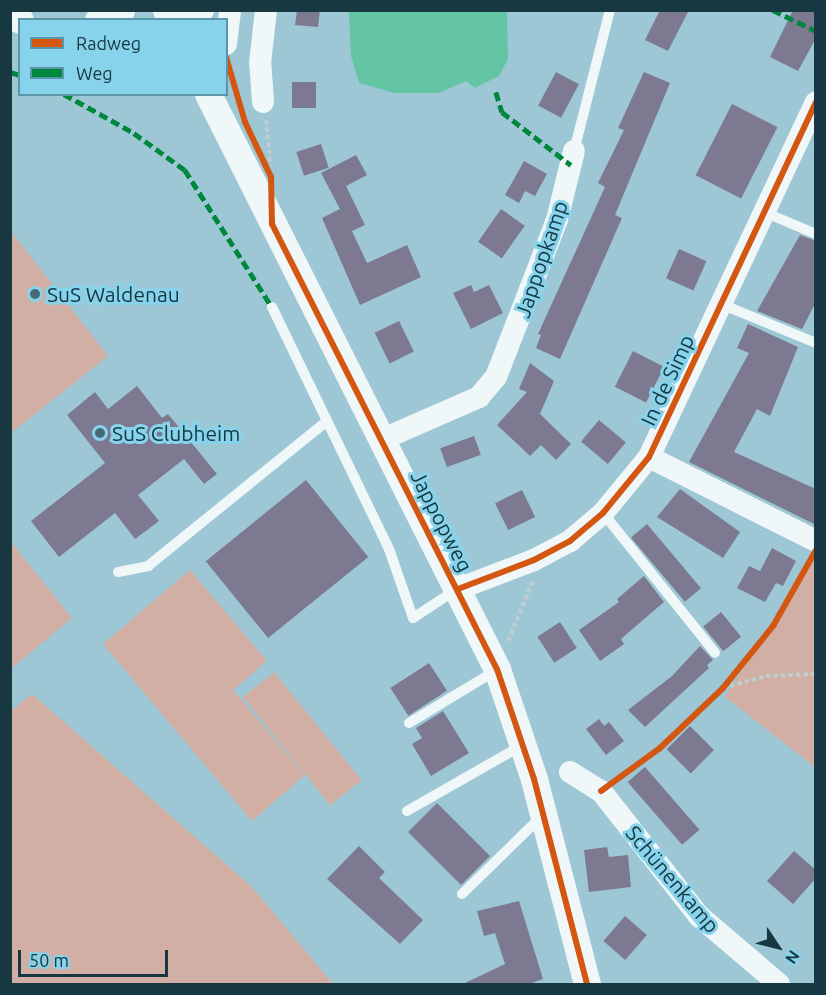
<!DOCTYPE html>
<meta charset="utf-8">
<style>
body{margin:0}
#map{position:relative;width:826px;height:995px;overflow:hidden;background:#9ec7d5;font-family:Ubuntu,sans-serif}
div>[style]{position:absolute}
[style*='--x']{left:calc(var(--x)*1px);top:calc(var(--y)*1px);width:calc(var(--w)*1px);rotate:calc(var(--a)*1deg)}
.green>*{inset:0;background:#d1afa4;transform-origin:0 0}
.water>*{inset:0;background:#63c5a3}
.building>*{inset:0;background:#7d7990;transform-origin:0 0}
.path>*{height:4px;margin-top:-2px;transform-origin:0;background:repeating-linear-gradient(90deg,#c0cdd1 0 4.5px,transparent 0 7.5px)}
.service>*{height:10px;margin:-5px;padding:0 5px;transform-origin:5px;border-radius:5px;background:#f0f7f9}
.minor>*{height:22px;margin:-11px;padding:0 11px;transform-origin:11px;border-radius:11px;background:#f0f7f9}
.tertiary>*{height:27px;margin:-13.5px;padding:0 13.5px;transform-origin:13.5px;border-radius:13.5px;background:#f0f7f9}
.quiet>*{height:4.5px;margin-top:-2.25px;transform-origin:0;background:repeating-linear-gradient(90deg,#00873e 0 9px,transparent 0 13.5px)}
.cycleway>*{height:6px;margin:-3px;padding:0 3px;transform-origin:3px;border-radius:3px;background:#d35611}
.dots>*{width:16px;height:16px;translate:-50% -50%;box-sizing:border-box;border:3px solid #87d3ec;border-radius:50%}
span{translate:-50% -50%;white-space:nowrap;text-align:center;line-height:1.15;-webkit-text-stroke:6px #87d3ec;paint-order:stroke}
.street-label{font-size:21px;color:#173741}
.poi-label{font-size:21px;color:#173741}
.left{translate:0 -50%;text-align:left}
.frame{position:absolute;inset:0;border:12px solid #173741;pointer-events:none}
.legend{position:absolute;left:18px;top:18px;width:210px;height:78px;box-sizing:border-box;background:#87d3ec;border:2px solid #5a95a8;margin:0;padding:8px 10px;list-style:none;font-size:18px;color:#173741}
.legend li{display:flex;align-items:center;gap:12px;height:30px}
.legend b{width:30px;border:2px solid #5a95a8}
.north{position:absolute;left:748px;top:917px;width:60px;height:60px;-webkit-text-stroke:4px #87d3ec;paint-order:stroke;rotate:125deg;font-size:16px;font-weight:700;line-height:24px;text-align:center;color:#173741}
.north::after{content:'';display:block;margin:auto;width:21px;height:27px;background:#173741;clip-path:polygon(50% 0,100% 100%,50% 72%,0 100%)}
.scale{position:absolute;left:18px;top:950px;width:150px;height:27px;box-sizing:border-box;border:3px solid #173741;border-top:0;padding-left:8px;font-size:18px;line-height:21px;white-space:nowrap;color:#173741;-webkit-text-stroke:4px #87d3ec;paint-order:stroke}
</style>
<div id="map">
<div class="green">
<i style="clip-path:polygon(11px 231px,108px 356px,11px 433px,10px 433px)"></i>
<i style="clip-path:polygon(11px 542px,72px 618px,11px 669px,10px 669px)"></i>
<i style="clip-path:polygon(815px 556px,815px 767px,725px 697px)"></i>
<i style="clip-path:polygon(190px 570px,267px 661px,233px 690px,305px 775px,252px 821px,103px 644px)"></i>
<i style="left:274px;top:672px;width:139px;height:40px;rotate:51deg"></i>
<i style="clip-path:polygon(32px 694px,252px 887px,333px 984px,11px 984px,11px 711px)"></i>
</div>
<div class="water">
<i style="clip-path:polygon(349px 11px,507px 11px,508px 59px,499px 76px,475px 88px,466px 81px,439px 93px,395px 93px,359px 83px,351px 56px)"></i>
</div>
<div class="building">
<i style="clip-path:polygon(297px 10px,320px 10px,318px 27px,295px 25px)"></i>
<i style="clip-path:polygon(660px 10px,689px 10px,668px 51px,645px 40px)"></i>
<i style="clip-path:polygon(793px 10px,816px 10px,816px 38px,798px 71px,770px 57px)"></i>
<i style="left:556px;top:72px;width:26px;height:38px;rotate:28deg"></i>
<i style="clip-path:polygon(644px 72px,670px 83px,615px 215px,622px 218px,560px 359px,536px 348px,541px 335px,538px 334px,605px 187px,598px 183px,624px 130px,618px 128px)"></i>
<i style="left:292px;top:82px;width:24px;height:26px"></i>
<i style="left:732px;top:104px;width:51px;height:80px;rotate:27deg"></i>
<i style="left:321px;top:144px;width:25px;height:26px;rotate:72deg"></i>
<i style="clip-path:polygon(356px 155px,367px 175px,346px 186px,365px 225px,352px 231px,367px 263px,407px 245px,421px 277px,360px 305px,322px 218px,340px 209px,321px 173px)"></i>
<i style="clip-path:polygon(524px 161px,547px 174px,535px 196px,525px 191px,519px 203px,505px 195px)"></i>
<i style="left:501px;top:209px;width:29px;height:40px;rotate:35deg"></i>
<i style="clip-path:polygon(800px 235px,816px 241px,816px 302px,802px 329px,757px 311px)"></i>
<i style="left:679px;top:249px;width:30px;height:32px;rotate:24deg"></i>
<i style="clip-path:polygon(471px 285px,474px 292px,489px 285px,503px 313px,471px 329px,453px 293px)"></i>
<i style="left:399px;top:321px;width:34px;height:27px;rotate:64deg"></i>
<i style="clip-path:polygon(748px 324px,798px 347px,770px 416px,757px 409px,734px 452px,816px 489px,816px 525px,689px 462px,749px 353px,737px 348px)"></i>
<i style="left:633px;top:351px;width:35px;height:40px;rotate:27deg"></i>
<i style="clip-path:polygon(530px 363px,554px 381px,540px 414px,571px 444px,556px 460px,541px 445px,530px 456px,497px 425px,527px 392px,519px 389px)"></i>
<i style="clip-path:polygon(137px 386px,162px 418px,168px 414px,217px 474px,204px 484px,184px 459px,138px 495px,159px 521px,135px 539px,115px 513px,59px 557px,31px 521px,105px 463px,67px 415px,95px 392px,108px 409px)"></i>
<i style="left:599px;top:420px;width:35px;height:28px;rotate:40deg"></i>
<i style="left:474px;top:436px;width:20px;height:36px;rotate:70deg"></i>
<i style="left:306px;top:480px;width:99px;height:129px;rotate:51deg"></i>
<i style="clip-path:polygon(680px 489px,740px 532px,723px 558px,657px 517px)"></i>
<i style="left:522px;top:490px;width:30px;height:30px;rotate:64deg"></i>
<i style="left:647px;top:524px;width:84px;height:21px;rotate:50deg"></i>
<i style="clip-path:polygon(772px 548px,796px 561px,783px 586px,776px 583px,765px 602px,737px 588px,749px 566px,760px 571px)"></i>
<i style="clip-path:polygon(644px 576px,664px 602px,621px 639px,624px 644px,600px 661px,579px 630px,619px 602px,617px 599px)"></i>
<i style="left:721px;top:612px;width:32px;height:23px;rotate:51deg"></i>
<i style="left:560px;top:622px;width:31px;height:27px;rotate:57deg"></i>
<i style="clip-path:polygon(700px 646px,713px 660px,707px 665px,709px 668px,645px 727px,628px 710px,672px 676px)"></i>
<i style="left:429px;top:663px;width:33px;height:46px;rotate:57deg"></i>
<i style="clip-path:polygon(443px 711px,469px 753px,431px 776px,412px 744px,422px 738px,416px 728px)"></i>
<i style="clip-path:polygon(599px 719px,604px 726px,609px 722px,624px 741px,606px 755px,586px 729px)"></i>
<i style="left:690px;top:726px;width:34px;height:33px;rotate:45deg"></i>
<i style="left:645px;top:767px;width:83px;height:23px;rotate:49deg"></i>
<i style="left:437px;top:803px;width:75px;height:41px;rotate:45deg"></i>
<i style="clip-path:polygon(359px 846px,385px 872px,379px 878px,423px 920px,400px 944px,327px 879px)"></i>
<i style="clip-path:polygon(607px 847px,609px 857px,628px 855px,631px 887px,589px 892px,584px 850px)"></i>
<i style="clip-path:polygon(794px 851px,816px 870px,816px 878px,793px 904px,767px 881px)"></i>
<i style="clip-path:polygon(519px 901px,543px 979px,529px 984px,463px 984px,505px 964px,495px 933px,484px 936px,477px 911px)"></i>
<i style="left:625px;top:916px;width:29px;height:33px;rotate:41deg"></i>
</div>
<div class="path">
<i style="--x:266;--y:120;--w:46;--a:83.8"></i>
<i style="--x:508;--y:641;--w:65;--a:-67.4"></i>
<i style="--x:723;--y:688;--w:45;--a:-15.6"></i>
<i style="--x:766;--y:676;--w:50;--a:-2.3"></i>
</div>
<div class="service">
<i style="--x:574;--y:151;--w:146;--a:-75.7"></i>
<i style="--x:764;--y:212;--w:56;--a:22.9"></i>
<i style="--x:721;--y:304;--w:103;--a:22.3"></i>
<i style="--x:272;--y:307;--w:269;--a:64.2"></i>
<i style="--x:389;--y:549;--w:73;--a:70.8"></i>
<i style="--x:413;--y:618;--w:53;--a:-33.4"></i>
<i style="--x:603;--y:513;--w:179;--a:51.3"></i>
<i style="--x:118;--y:572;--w:31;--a:-11"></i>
<i style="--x:148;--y:566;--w:230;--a:-39"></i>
<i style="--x:409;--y:723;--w:103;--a:-31.1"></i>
<i style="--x:407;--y:811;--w:131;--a:-29.7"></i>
<i style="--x:462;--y:894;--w:110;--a:-44.3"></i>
</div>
<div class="minor">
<i style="--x:187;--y:20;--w:19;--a:-32"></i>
<i style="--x:226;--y:44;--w:34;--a:-83"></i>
<i style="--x:263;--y:102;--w:39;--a:-94"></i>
<i style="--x:260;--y:63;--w:53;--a:-83.5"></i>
<i style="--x:383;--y:439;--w:105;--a:-23.6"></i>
<i style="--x:479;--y:397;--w:26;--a:-50"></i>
<i style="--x:496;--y:377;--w:168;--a:-68.8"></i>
<i style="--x:557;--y:220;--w:71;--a:-76.2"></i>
<i style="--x:649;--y:457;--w:187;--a:26.7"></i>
<i style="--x:458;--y:589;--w:81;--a:-20.9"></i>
<i style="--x:534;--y:560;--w:41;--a:-27.8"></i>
<i style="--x:570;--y:541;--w:43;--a:-40.3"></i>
<i style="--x:603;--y:513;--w:72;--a:-50.6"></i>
<i style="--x:649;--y:457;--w:392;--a:-64.8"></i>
<i style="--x:570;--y:772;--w:36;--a:32"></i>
<i style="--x:601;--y:791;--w:159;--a:51.9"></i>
<i style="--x:699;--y:916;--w:105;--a:40.4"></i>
</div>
<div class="tertiary">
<i style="--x:166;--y:10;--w:11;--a:68"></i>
<i style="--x:10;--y:13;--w:12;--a:35"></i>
<i style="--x:98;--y:20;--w:25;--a:-23"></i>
<i style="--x:208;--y:94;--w:644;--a:63.32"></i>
<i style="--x:497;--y:669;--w:116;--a:71.4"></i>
<i style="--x:534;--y:779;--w:212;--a:75.5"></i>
</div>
<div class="quiet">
<i style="--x:773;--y:10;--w:48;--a:26"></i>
<i style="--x:10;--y:72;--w:10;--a:17"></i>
<i style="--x:496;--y:92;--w:21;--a:73"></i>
<i style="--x:502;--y:112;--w:87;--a:37.5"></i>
<i style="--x:64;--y:94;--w:80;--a:29.1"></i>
<i style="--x:134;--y:133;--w:63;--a:36"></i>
<i style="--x:185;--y:170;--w:162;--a:57.6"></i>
</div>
<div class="cycleway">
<i style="--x:226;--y:57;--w:68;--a:73.7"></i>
<i style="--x:245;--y:122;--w:61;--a:64.7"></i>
<i style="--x:271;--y:177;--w:47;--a:88.8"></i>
<i style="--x:272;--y:224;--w:499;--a:63.2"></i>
<i style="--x:497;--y:669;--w:116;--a:71.4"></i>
<i style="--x:534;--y:779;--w:212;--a:75.5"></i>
<i style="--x:458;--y:589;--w:81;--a:-20.9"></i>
<i style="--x:534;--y:560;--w:41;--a:-27.8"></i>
<i style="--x:570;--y:541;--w:43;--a:-40.3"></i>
<i style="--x:603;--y:513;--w:72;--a:-50.6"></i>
<i style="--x:649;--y:457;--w:392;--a:-64.8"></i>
<i style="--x:601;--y:791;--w:73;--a:-36.1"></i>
<i style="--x:660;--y:748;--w:87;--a:-43.6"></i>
<i style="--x:723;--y:688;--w:80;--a:-51.1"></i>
<i style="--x:773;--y:626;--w:87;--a:-60.5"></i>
</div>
<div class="dots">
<i style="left:35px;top:294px;background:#466975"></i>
<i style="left:100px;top:433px;background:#466975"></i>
</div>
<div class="street-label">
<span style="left:541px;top:259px;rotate:-71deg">Jappopkamp</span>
<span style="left:667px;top:380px;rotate:-65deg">In de Simp</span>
<span style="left:442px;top:521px;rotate:63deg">Jappopweg</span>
<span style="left:673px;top:879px;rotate:50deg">Schünenkamp</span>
</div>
<div class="poi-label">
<span class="left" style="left:47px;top:294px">SuS Waldenau</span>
<span class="left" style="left:112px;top:433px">SuS Clubheim</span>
</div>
<div class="frame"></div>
<ul class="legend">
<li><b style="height:8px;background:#d35611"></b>Radweg</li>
<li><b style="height:8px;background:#00873e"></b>Weg</li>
</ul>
<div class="north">N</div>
<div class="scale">50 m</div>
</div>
